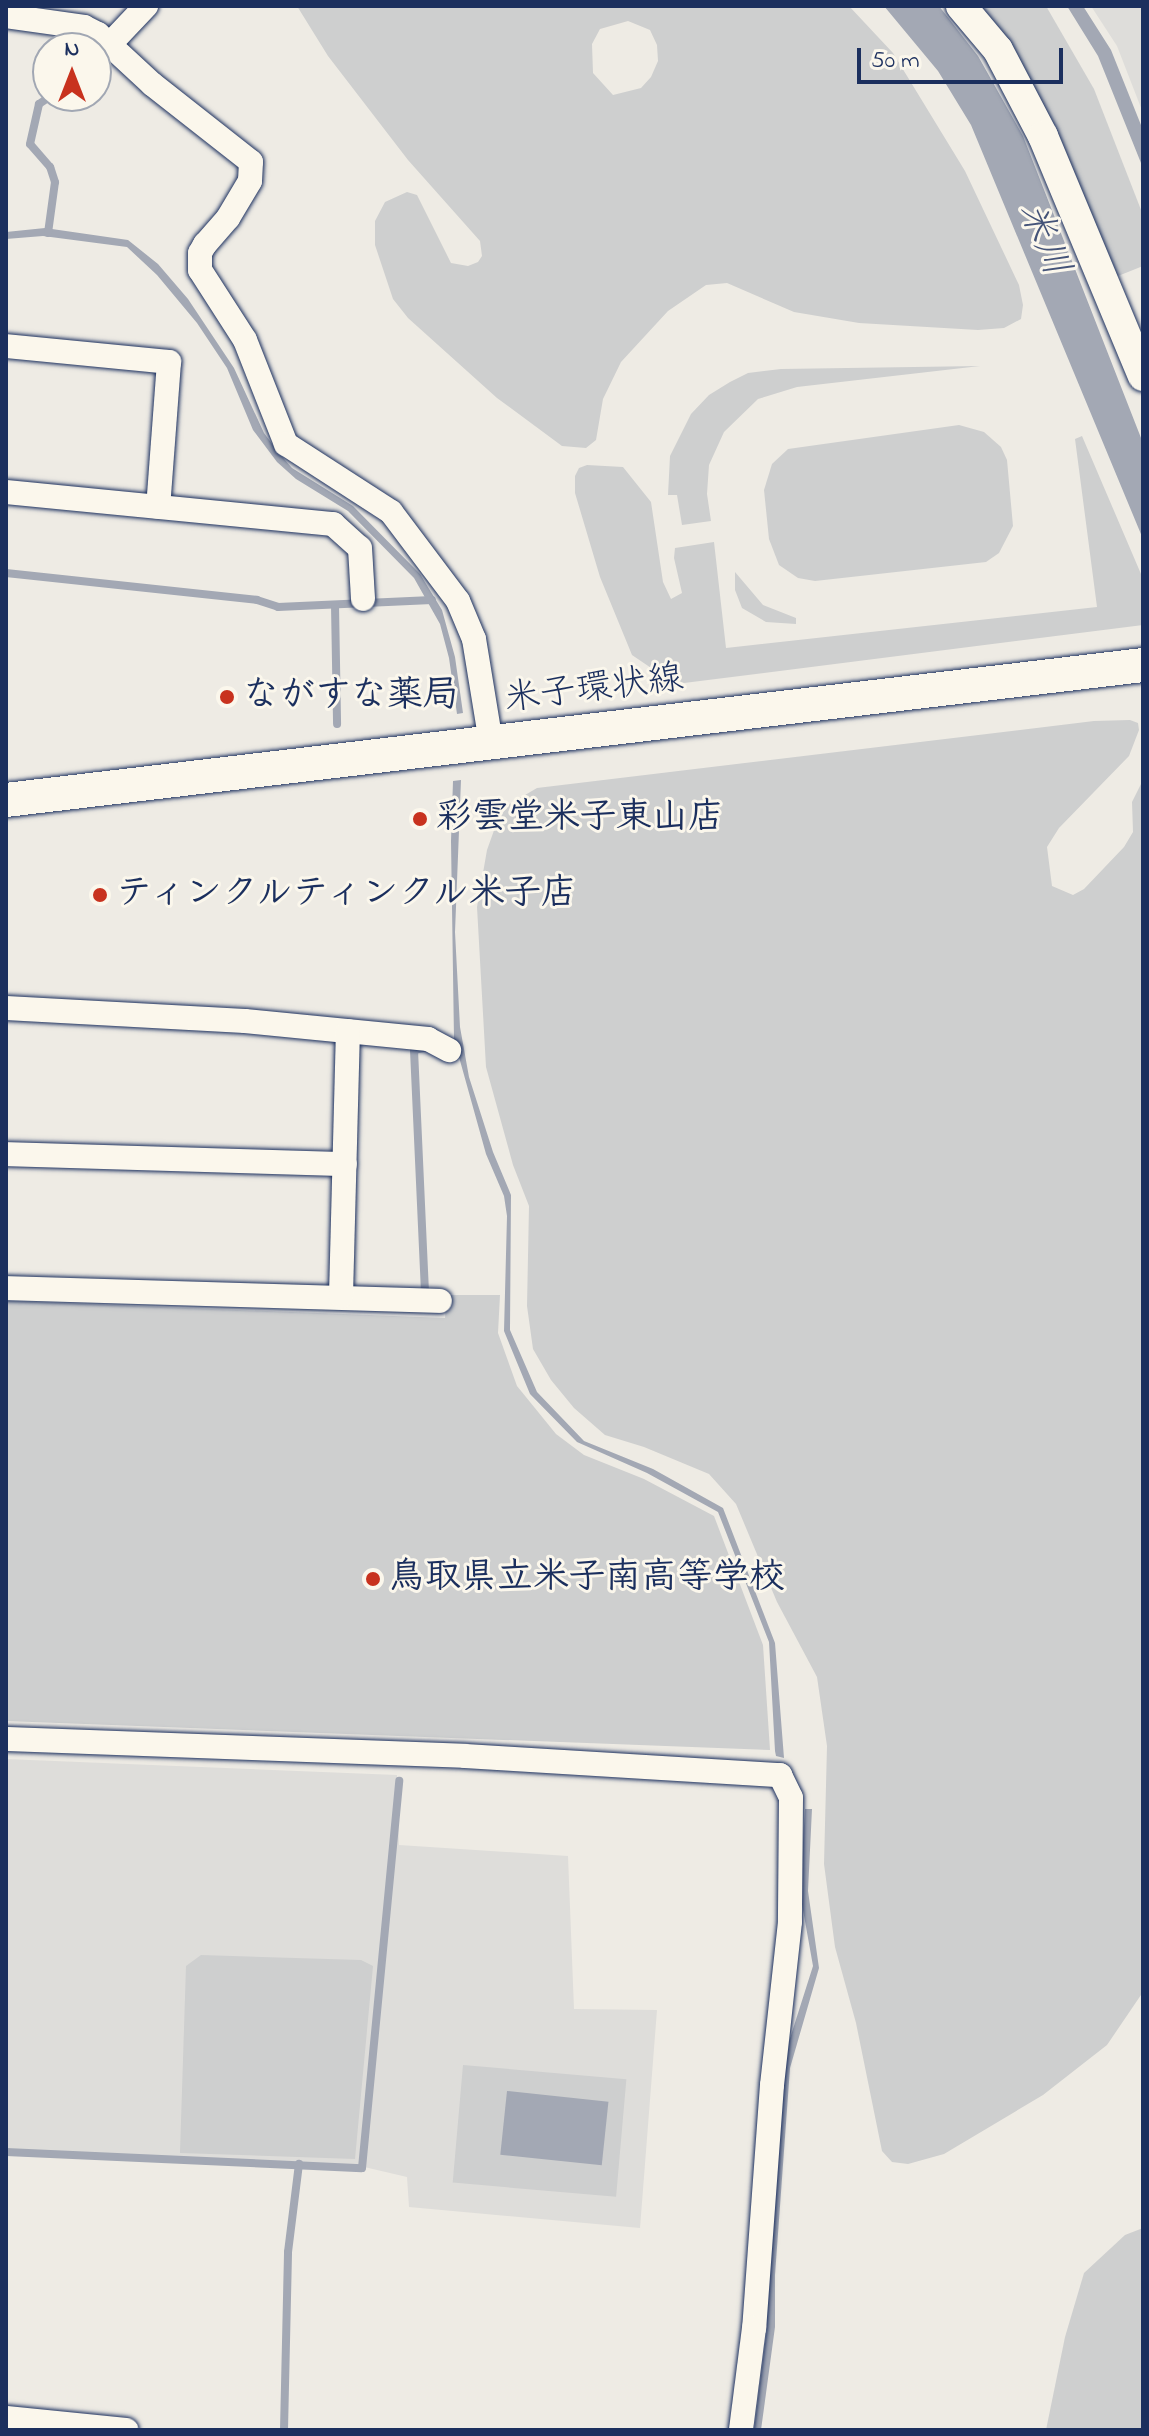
<!DOCTYPE html>
<meta charset="utf-8">
<style>
body{margin:0}
#map{position:relative;width:1149px;height:2436px;overflow:hidden;background:#eeebe4;font-family:"Indie Flower","Klee One",sans-serif}
div>[style]{position:absolute}
[style*='--x']{left:calc(var(--x)*1px);top:calc(var(--y)*1px);width:calc(var(--w)*1px);rotate:calc(var(--a)*1deg)}
.built>*{inset:0;background:#deddda}
.green>*{inset:0;background:#cecfcf;transform-origin:0 0}
.water>*{inset:0;background:#a3a8b4;transform-origin:0 0}
.stream>*{height:8px;margin:-4px;padding:0 4px;transform-origin:4px;border-radius:4px;background:#a3a8b4}
.roads{filter:drop-shadow(0 0 2px #1b2f5e) drop-shadow(0 0 2px #1b2f5e)}
.minor>*{height:24px;margin:-12px;padding:0 12px;transform-origin:12px;border-radius:12px;background:#fbf7ec}
.tertiary>*{height:30px;margin:-15px;padding:0 15px;transform-origin:15px;border-radius:15px;background:#fbf7ec}
.secondary>*{height:34px;margin:-17px;padding:0 17px;transform-origin:17px;border-radius:17px;background:#fbf7ec}
.dots>*{width:22px;height:22px;translate:-50% -50%;box-sizing:border-box;border:4px solid #fbf7ec;border-radius:50%}
span{translate:-50% -50%;white-space:nowrap;text-align:center;line-height:1.15;-webkit-text-stroke:6px #fbf7ec;paint-order:stroke}
.street-label{font-size:36px;color:#1b2f5e}
.poi-label{font-size:36px;color:#1b2f5e;font-weight:700}
.left{translate:0 -50%;text-align:left}
.water-label{font-size:38px;color:#445378;font-style:italic}
.frame{position:absolute;inset:0;border:8px solid #1b2f5e;pointer-events:none}
.north{position:absolute;left:32px;top:32px;width:80px;height:80px;box-sizing:border-box;background:#fbf7ec;border:2px solid #a1a7b3;border-radius:50%;rotate:0deg;font-size:22px;font-weight:700;line-height:32px;text-align:center;color:#1b2f5e}
.north::after{content:'';display:block;margin:auto;width:28px;height:36px;background:#c8321e;clip-path:polygon(50% 0,100% 100%,50% 72%,0 100%)}
.scale{position:absolute;left:857px;top:48px;width:206px;height:36px;box-sizing:border-box;border:4px solid #1b2f5e;border-top:0;padding-left:10px;font-size:24px;line-height:28px;white-space:nowrap;color:#1b2f5e;-webkit-text-stroke:6px #fbf7ec;paint-order:stroke}
</style>
<div id="map">
<div class="built">
<i style="clip-path:polygon(1091px 6px,1143px 6px,1143px 113px,1117px 46px)"></i>
<i style="clip-path:polygon(6px 1759px,397px 1775px,399px 1845px,568px 1856px,574px 2009px,657px 2010px,640px 2228px,409px 2207px,407px 2177px,360px 2166px,6px 2150px)"></i>
</div>
<div class="green">
<i style="clip-path:polygon(evenodd,297px 6px,849px 6px,893px 53px,965px 171px,1019px 285px,1023px 305px,1021px 319px,1004px 328px,978px 330px,859px 323px,794px 312px,727px 283px,706px 285px,668px 311px,621px 362px,603px 399px,596px 440px,586px 448px,562px 446px,497px 398px,408px 318px,393px 299px,375px 245px,375px 221px,385px 202px,407px 192px,417px 195px,451px 263px,468px 266px,478px 262px,482px 256px,480px 241px,408px 160px,328px 56px,297px 6px,628px 21px,650px 30px,657px 45px,658px 61px,651px 77px,641px 88px,613px 95px,593px 73px,592px 44px,600px 29px,628px 21px)"></i>
<i style="clip-path:polygon(976px 6px,1046px 6px,1094px 89px,1143px 215px,1143px 266px,1113px 278px)"></i>
<i style="clip-path:polygon(980px 366px,797px 387px,758px 399px,724px 432px,709px 465px,707px 494px,711px 521px,682px 525px,677px 495px,668px 495px,670px 456px,691px 414px,709px 395px,730px 382px,748px 373px,781px 369px)"></i>
<i style="clip-path:polygon(959px 425px,984px 432px,1001px 447px,1007px 460px,1013px 526px,999px 553px,986px 562px,815px 581px,798px 578px,779px 565px,769px 539px,764px 490px,772px 464px,788px 449px)"></i>
<i style="clip-path:polygon(1082px 436px,1141px 574px,1143px 625px,684px 683px,660px 674px,632px 655px,600px 577px,575px 493px,575px 476px,579px 468px,587px 465px,623px 467px,651px 502px,663px 582px,671px 599px,682px 593px,674px 558px,675px 548px,714px 542px,726px 648px,1097px 607px,1075px 439px)"></i>
<i style="clip-path:polygon(735px 572px,763px 605px,796px 618px,796px 624px,766px 622px,742px 608px,735px 590px)"></i>
<i style="clip-path:polygon(1130px 720px,1138px 723px,1139px 730px,1129px 756px,1059px 828px,1047px 847px,1052px 886px,1073px 895px,1084px 889px,1124px 847px,1133px 832px,1132px 802px,1143px 780px,1143px 1992px,1107px 2045px,1043px 2095px,944px 2154px,908px 2164px,892px 2162px,882px 2151px,856px 2023px,835px 1947px,824px 1864px,827px 1746px,817px 1677px,777px 1602px,736px 1504px,709px 1474px,644px 1447px,605px 1435px,574px 1408px,551px 1380px,533px 1349px,527px 1306px,529px 1206px,513px 1165px,486px 1067px,477px 907px,487px 850px,497px 822px,508px 805px,537px 788px,1094px 721px)"></i>
<i style="clip-path:polygon(447px 1295px,500px 1295px,498px 1333px,517px 1386px,556px 1434px,584px 1455px,644px 1479px,714px 1516px,763px 1645px,770px 1750px,6px 1721px,6px 1301px,445px 1318px)"></i>
<i style="clip-path:polygon(201px 1955px,361px 1960px,373px 1966px,355px 2159px,180px 2153px,186px 1966px)"></i>
<i style="left:463px;top:2065px;width:164px;height:118px;rotate:5deg"></i>
<i style="clip-path:polygon(1143px 2228px,1143px 2430px,1046px 2430px,1065px 2337px,1084px 2273px,1125px 2235px)"></i>
</div>
<div class="water">
<i style="clip-path:polygon(884px 6px,939px 6px,978px 56px,1023px 136px,1143px 443px,1143px 539px,971px 125px,938px 71px)"></i>
<i style="clip-path:polygon(1067px 6px,1083px 6px,1111px 50px,1143px 130px,1143px 168px,1098px 56px)"></i>
<i style="clip-path:polygon(45px 228px,128px 240px,158px 264px,188px 299px,234px 368px,264px 433px,278px 452px,292px 468px,353px 506px,420px 574px,442px 610px,455px 657px,463px 713px,457px 714px,449px 658px,440px 624px,414px 578px,348px 511px,296px 479px,277px 462px,253px 430px,227px 368px,197px 323px,157px 275px,127px 247px,43px 236px,6px 239px,6px 232px)"></i>
<i style="clip-path:polygon(461px 780px,455px 932px,460px 1027px,469px 1077px,493px 1152px,511px 1195px,510px 1330px,537px 1392px,584px 1441px,653px 1469px,723px 1508px,775px 1643px,784px 1758px,776px 1756px,775px 1751px,769px 1642px,718px 1512px,647px 1473px,577px 1442px,530px 1394px,504px 1331px,507px 1216px,504px 1196px,486px 1154px,454px 1039px,451px 841px,453px 781px)"></i>
<i style="clip-path:polygon(805px 1809px,812px 1809px,808px 1891px,819px 1968px,790px 2068px,775px 2275px,775px 2327px,761px 2430px,754px 2430px,767px 2328px,766px 2281px,786px 2051px,813px 1966px,800px 1893px)"></i>
<i style="left:507px;top:2091px;width:102px;height:64px;rotate:6deg"></i>
</div>
<div class="stream">
<i style="--x:96;--y:62;--w:11;--a:-15"></i>
<i style="--x:48;--y:233;--w:51;--a:-82.2"></i>
<i style="--x:55;--y:182;--w:16;--a:-108"></i>
<i style="--x:50;--y:167;--w:30;--a:-131"></i>
<i style="--x:30;--y:144;--w:41;--a:-77.3"></i>
<i style="--x:39;--y:104;--w:14;--a:-34"></i>
<i style="--x:6;--y:573;--w:252;--a:6.1"></i>
<i style="--x:257;--y:600;--w:22;--a:18"></i>
<i style="--x:278;--y:607;--w:154;--a:-2.6"></i>
<i style="--x:335;--y:605;--w:119;--a:89"></i>
<i style="--x:423;--y:1048;--w:9;--a:167"></i>
<i style="--x:414;--y:1050;--w:238;--a:87.4"></i>
<i style="--x:6;--y:2152;--w:356;--a:2.6"></i>
<i style="--x:362;--y:2168;--w:389;--a:-84.5"></i>
<i style="--x:284;--y:2430;--w:178;--a:-88.7"></i>
<i style="--x:288;--y:2252;--w:89;--a:-82.9"></i>
</div>
<div class="roads">
<div class="minor">
<i style="--x:6;--y:16;--w:79;--a:8"></i>
<i style="--x:84;--y:27;--w:16;--a:27"></i>
<i style="--x:98;--y:34;--w:74;--a:42.8"></i>
<i style="--x:152;--y:84;--w:126;--a:38.2"></i>
<i style="--x:251;--y:162;--w:19;--a:93"></i>
<i style="--x:250;--y:181;--w:43;--a:120.7"></i>
<i style="--x:228;--y:218;--w:35;--a:131"></i>
<i style="--x:205;--y:244;--w:10;--a:119"></i>
<i style="--x:200;--y:253;--w:17;--a:90"></i>
<i style="--x:200;--y:270;--w:83;--a:57.3"></i>
<i style="--x:245;--y:340;--w:112;--a:68.5"></i>
<i style="--x:286;--y:444;--w:125;--a:32.9"></i>
<i style="--x:391;--y:512;--w:111;--a:53"></i>
<i style="--x:458;--y:601;--w:41;--a:67.2"></i>
<i style="--x:474;--y:639;--w:105;--a:80.7"></i>
<i style="--x:109;--y:45;--w:54;--a:-46.5"></i>
<i style="--x:6;--y:346;--w:164;--a:5.6"></i>
<i style="--x:169;--y:362;--w:145;--a:94.3"></i>
<i style="--x:6;--y:492;--w:329;--a:5.6"></i>
<i style="--x:333;--y:524;--w:36;--a:42"></i>
<i style="--x:360;--y:548;--w:51;--a:86.6"></i>
<i style="--x:6;--y:1008;--w:239;--a:3.1"></i>
<i style="--x:245;--y:1021;--w:184;--a:5.6"></i>
<i style="--x:428;--y:1039;--w:24;--a:28"></i>
<i style="--x:6;--y:1154;--w:339;--a:1.7"></i>
<i style="--x:6;--y:1288;--w:434;--a:1.7"></i>
<i style="--x:341;--y:1296;--w:265;--a:-88.5"></i>
<i style="--x:6;--y:1739;--w:459;--a:2.1"></i>
<i style="--x:465;--y:1756;--w:316;--a:3.5"></i>
<i style="--x:780;--y:1775;--w:25;--a:64"></i>
<i style="--x:791;--y:1798;--w:124;--a:90.5"></i>
<i style="--x:790;--y:1922;--w:164;--a:96.3"></i>
<i style="--x:772;--y:2085;--w:244;--a:94.2"></i>
<i style="--x:754;--y:2328;--w:103;--a:97.3"></i>
<i style="--x:6;--y:2418;--w:121;--a:5.7"></i>
</div>
<div class="tertiary">
<i style="--x:961;--y:6;--w:57;--a:49.9"></i>
<i style="--x:998;--y:50;--w:97;--a:62.4"></i>
<i style="--x:1043;--y:136;--w:260;--a:67.4"></i>
</div>
<div class="secondary">
<i style="--x:6;--y:800;--w:1145;--a:-6.77"></i>
</div>
</div>
<div class="dots">
<i style="left:227px;top:697px;background:#c8321e"></i>
<i style="left:420px;top:819px;background:#c8321e"></i>
<i style="left:100px;top:895px;background:#c8321e"></i>
<i style="left:373px;top:1579px;background:#c8321e"></i>
</div>
<div class="street-label">
<span style="left:594px;top:690px;rotate:-7deg">米子環状線</span>
</div>
<div class="poi-label">
<span class="left" style="left:243px;top:697px">ながすな薬局</span>
<span class="left" style="left:436px;top:819px">彩雲堂米子東山店</span>
<span class="left" style="left:116px;top:895px">ティンクルティンクル米子店</span>
<span class="left" style="left:389px;top:1579px">鳥取県立米子南高等学校</span>
</div>
<div class="water-label">
<span style="left:1042px;top:240px;rotate:68deg">米川</span>
</div>
<div class="frame"></div>
<div class="north">N</div>
<div class="scale">50 m</div>
</div>
